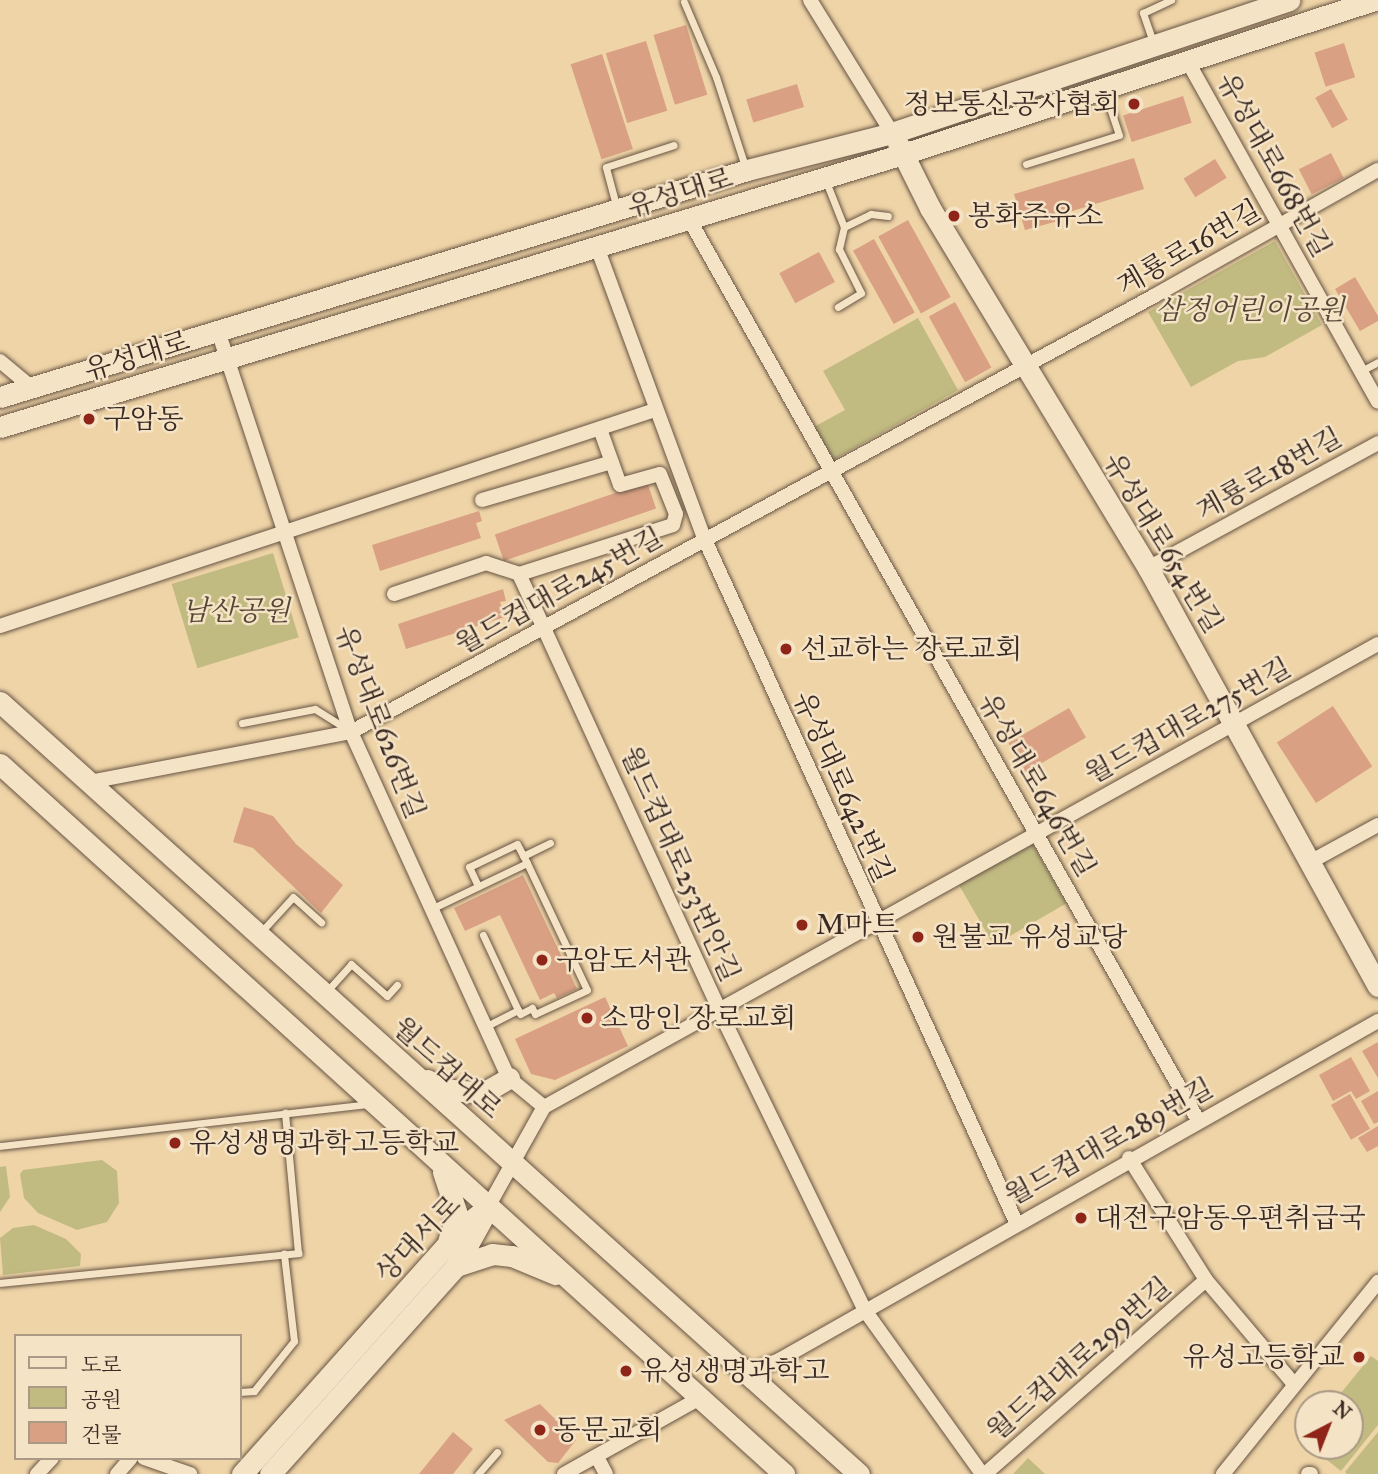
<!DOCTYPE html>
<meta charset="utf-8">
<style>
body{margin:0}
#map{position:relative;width:1378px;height:1474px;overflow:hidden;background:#efd4a7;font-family:"IM FELL Great Primer","Noto Serif KR",serif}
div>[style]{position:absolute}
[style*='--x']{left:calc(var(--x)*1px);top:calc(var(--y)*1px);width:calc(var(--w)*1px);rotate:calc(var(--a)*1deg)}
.green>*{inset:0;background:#c1bb82;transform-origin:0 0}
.building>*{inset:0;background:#d9a083;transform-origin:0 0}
.roads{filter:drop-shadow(0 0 2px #675444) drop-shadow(0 0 2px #675444)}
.lane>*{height:7px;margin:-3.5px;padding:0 3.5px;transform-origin:3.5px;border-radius:3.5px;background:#f5e3c6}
.street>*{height:14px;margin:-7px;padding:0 7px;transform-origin:7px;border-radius:7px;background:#f5e3c6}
.secondary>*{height:21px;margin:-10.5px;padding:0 10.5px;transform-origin:10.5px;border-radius:10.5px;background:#f5e3c6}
.dots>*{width:19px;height:19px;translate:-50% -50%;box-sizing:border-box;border:4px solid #f5e3c6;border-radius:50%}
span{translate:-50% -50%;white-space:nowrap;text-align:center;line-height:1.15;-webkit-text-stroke:5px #f5e3c6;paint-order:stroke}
.poi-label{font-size:28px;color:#3a2a23}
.right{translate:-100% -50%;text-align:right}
.left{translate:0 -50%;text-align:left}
.street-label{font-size:28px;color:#3a2a23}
.park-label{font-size:28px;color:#554736;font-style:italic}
.legend{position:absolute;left:14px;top:1334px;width:228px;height:126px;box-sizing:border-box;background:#f5e3c6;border:2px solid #aa9985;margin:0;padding:9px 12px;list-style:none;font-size:21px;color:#3a2a23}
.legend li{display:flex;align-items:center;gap:14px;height:35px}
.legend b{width:35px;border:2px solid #aa9985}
.north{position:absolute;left:1294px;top:1390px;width:70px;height:70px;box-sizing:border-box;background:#f5e3c6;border:2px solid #aa9985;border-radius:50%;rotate:42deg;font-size:19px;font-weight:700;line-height:28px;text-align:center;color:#3a2a23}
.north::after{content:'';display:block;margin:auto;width:24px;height:32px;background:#8f2418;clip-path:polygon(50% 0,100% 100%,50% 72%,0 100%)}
</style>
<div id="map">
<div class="green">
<i style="clip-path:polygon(1275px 241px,1322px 325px,1265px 357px,1238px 361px,1191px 387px,1148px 312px)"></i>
<i style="clip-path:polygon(918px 318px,958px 390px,831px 461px,812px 428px,845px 410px,823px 371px)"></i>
<i style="left:273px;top:553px;width:88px;height:106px;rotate:73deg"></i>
<i style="left:1030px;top:840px;width:73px;height:84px;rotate:60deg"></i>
<i style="clip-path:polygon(102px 1160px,117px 1171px,119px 1203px,107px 1222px,77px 1230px,38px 1213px,24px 1198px,20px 1174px,23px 1170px)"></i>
<i style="clip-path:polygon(6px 1166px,10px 1197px,0 1212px,0 1167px)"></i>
<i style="clip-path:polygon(34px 1225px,66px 1239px,81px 1254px,80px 1266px,3px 1275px,0 1238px,13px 1228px)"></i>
<i style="clip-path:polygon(1371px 1356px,1378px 1361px,1378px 1425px,1341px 1471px,1309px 1446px,1350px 1446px,1350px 1404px,1332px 1404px)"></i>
<i style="clip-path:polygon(1378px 1432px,1378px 1474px,1347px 1474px,1345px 1472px)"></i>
<i style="clip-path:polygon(1028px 1458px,1045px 1474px,1013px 1474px)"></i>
</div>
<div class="building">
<i style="left:686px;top:25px;width:73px;height:34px;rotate:73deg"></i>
<i style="left:646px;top:41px;width:73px;height:42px;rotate:73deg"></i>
<i style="left:1344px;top:43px;width:36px;height:31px;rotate:72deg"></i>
<i style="left:602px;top:54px;width:100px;height:33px;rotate:72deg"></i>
<i style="left:797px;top:84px;width:24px;height:53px;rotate:73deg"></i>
<i style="left:1331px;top:89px;width:35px;height:18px;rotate:61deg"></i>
<i style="left:1183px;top:96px;width:28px;height:63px;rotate:72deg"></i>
<i style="left:1331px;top:153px;width:28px;height:36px;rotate:63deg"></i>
<i style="clip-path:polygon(1134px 158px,1144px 189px,1056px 216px,1058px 221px,1025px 230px,1014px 194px)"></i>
<i style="left:1215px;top:159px;width:22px;height:37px;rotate:58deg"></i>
<i style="left:908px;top:220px;width:88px;height:34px;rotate:61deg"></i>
<i style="left:874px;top:239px;width:84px;height:24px;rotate:61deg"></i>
<i style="left:819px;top:252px;width:34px;height:45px;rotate:62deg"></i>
<i style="clip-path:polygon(1355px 277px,1378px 316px,1378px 321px,1360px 331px,1335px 289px)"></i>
<i style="left:955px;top:302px;width:75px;height:30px;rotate:61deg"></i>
<i style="left:647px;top:482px;width:28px;height:161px;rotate:71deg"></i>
<i style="clip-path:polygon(479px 511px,482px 521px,476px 523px,481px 538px,380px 571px,372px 545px)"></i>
<i style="clip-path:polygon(503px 589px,506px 601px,500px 602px,505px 617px,406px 649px,398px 624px)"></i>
<i style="left:1333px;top:706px;width:72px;height:67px;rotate:57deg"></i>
<i style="left:1069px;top:708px;width:34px;height:70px;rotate:60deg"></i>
<i style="clip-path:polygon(244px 807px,273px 816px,296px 844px,343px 885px,321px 913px,253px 848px,233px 842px)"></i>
<i style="clip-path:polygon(523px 875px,577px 989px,557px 998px,554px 993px,540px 1000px,500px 915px,465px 931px,454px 908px)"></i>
<i style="clip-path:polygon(605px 997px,628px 1046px,555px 1080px,531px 1074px,515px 1039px)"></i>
<i style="clip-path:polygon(1378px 1042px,1378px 1078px,1362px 1051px)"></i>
<i style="clip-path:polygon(1351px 1057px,1370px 1091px,1356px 1099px,1351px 1091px,1333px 1101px,1319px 1075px)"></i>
<i style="clip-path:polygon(1378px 1091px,1378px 1122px,1374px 1124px,1361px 1101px)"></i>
<i style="left:1350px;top:1094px;width:40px;height:22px;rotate:60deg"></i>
<i style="clip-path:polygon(1378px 1126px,1378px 1146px,1367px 1152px,1358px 1138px)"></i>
<i style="clip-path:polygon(540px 1404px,576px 1440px,558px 1463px,548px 1462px,504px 1420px)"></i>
<i style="clip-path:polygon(453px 1432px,473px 1449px,453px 1474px,419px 1474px)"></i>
</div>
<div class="roads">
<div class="lane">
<i style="--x:684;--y:2;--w:82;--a:66.9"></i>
<i style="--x:716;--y:77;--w:94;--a:72"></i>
<i style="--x:1153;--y:42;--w:31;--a:-109"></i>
<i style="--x:1143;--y:13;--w:31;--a:-25"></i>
<i style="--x:1026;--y:164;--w:97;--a:-17.3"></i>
<i style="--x:1119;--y:135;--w:47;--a:-108.4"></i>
<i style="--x:825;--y:179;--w:52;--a:68.4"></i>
<i style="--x:844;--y:227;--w:23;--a:103"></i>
<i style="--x:839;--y:249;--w:49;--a:63.4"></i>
<i style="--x:861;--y:293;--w:27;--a:149"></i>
<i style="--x:616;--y:205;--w:39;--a:-105"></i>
<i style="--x:606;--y:167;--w:71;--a:-17.9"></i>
<i style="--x:844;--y:227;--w:30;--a:-26"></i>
<i style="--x:871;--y:214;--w:17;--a:7"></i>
<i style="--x:1361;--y:371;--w:19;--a:-28"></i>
<i style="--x:242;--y:723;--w:74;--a:-10.9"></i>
<i style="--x:315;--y:709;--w:39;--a:32"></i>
<i style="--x:523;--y:856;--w:30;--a:-26"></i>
<i style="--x:478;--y:886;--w:21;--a:-115"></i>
<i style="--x:469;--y:867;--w:53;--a:-25.6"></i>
<i style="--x:517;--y:844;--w:21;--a:62"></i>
<i style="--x:431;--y:909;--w:106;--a:-25.6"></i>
<i style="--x:527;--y:863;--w:140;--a:64.7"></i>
<i style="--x:587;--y:990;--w:57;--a:155.2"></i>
<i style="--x:535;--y:1014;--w:7;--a:-117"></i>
<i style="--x:532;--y:1008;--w:13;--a:153"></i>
<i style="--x:520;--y:1014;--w:4;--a:-117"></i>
<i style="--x:518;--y:1010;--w:36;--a:153"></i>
<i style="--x:261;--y:932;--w:47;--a:-47.6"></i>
<i style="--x:293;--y:897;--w:38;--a:42"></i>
<i style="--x:483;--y:935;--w:83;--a:65"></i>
<i style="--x:327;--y:991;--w:36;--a:-48"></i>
<i style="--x:351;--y:964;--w:48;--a:41.6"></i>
<i style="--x:387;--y:996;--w:15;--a:-48"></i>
<i style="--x:0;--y:1146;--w:371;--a:-6.5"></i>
<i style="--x:0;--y:1283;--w:300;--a:-5.7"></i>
<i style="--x:298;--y:1253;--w:141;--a:-95.3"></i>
<i style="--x:240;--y:1392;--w:14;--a:-4"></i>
<i style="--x:254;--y:1391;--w:64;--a:-51.3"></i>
<i style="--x:294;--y:1341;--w:88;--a:-96.6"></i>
<i style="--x:478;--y:1474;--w:29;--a:-49"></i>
</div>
<div class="street">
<i style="--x:810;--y:0;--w:156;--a:58.3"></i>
<i style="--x:1188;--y:62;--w:389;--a:60.8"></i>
<i style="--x:689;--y:219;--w:1035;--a:60.54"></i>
<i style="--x:597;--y:247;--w:312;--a:69.8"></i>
<i style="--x:705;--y:540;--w:750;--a:65.49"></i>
<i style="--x:218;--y:331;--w:422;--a:71.7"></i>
<i style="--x:351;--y:732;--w:380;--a:65.5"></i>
<i style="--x:509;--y:1078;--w:45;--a:39.6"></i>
<i style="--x:0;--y:361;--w:40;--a:40"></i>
<i style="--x:600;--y:429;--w:59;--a:70.3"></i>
<i style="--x:620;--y:485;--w:41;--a:-15.4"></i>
<i style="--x:660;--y:474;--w:43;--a:68.2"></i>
<i style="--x:676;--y:514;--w:11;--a:105"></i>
<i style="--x:673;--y:525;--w:162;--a:162.3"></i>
<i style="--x:519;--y:574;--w:482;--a:65.3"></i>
<i style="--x:720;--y:1012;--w:330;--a:64.1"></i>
<i style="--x:864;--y:1309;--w:203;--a:54.4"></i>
<i style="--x:482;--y:500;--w:135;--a:-16.3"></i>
<i style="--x:1148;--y:568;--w:262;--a:-28.5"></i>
<i style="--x:394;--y:594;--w:97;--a:-18.6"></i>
<i style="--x:486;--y:563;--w:35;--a:18"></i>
<i style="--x:0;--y:626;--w:690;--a:-18.25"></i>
<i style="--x:89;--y:782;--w:267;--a:-10.8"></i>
<i style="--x:351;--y:732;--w:914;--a:-28.5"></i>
<i style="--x:1154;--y:296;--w:257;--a:-29.4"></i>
<i style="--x:1310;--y:862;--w:77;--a:-28.6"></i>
<i style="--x:544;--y:1107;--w:954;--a:-29.04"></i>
<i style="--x:1129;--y:1158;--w:144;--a:57.7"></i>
<i style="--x:1206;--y:1280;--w:136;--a:49.8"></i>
<i style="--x:488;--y:1207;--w:115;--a:-60.8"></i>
<i style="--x:747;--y:1373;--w:35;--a:-22"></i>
<i style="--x:779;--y:1360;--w:688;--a:-29.51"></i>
<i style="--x:597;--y:1457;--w:19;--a:62"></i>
<i style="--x:144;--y:1458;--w:49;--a:19.2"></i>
<i style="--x:37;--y:1474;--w:22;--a:-47"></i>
<i style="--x:117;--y:1474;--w:21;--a:-49"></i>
<i style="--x:564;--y:1474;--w:156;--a:-29.2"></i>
<i style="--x:985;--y:1474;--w:294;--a:-41.3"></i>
<i style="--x:1223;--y:1474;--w:247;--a:-51.1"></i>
<i style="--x:1308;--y:1474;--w:3;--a:0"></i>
</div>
<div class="secondary">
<i style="--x:898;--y:144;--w:72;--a:63.4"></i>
<i style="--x:930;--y:208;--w:421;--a:58.8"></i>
<i style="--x:1148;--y:568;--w:477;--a:61.2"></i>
<i style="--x:0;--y:397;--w:781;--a:-16.9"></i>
<i style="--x:747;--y:170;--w:150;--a:-14.3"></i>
<i style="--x:892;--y:133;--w:419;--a:-18.5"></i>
<i style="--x:0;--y:427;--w:943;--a:-16.82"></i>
<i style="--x:903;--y:154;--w:495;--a:-18.1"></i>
<i style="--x:0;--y:702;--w:1155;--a:41.95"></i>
<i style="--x:0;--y:764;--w:1058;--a:42.16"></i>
<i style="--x:427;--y:1080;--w:18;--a:29"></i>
<i style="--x:443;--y:1089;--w:40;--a:5.7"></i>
<i style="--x:483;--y:1093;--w:30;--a:-30"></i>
<i style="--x:443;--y:1172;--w:44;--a:71.6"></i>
<i style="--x:457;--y:1214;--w:28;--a:108"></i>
<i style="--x:456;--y:1266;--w:38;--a:-18"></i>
<i style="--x:492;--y:1254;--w:20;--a:6"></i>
<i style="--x:512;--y:1256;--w:47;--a:22.7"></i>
<i style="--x:242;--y:1474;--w:333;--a:-48.2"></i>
<i style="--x:464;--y:1226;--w:31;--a:-38"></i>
<i style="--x:270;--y:1474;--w:279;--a:-48.2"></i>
<i style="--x:456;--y:1266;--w:54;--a:-61"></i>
</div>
</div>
<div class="dots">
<i style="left:1134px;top:104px;background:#8f2418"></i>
<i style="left:954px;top:216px;background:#8f2418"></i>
<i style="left:89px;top:419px;background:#8f2418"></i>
<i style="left:786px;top:649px;background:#8f2418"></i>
<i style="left:802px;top:925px;background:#8f2418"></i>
<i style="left:918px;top:937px;background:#8f2418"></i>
<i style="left:542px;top:960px;background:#8f2418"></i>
<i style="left:587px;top:1018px;background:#8f2418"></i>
<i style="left:175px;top:1143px;background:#8f2418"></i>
<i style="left:1081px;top:1218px;background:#8f2418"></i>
<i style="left:1359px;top:1357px;background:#8f2418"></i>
<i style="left:626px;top:1371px;background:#8f2418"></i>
<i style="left:540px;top:1430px;background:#8f2418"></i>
</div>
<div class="poi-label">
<span class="right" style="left:1120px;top:104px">정보통신공사협회</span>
<span class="left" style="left:968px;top:216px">봉화주유소</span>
<span class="left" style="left:103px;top:419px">구암동</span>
<span class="left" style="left:800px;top:649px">선교하는 장로교회</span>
<span class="left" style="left:816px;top:925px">M마트</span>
<span class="left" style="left:932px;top:937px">원불교 유성교당</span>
<span class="left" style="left:556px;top:960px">구암도서관</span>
<span class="left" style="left:601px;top:1018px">소망인 장로교회</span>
<span class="left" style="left:189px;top:1143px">유성생명과학고등학교</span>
<span class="left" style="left:1095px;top:1218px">대전구암동우편취급국</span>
<span class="right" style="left:1345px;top:1357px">유성고등학교</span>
<span class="left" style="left:640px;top:1371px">유성생명과학고</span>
<span class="left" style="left:554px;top:1430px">동문교회</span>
</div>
<div class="street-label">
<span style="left:1274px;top:165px;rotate:61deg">유성대로668번길</span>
<span style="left:680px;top:193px;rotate:-17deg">유성대로</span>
<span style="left:1189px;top:248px;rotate:-30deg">계룡로16번길</span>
<span style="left:137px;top:356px;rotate:-17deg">유성대로</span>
<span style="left:1269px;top:474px;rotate:-29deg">계룡로18번길</span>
<span style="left:1163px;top:543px;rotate:59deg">유성대로654번길</span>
<span style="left:559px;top:591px;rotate:-29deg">월드컵대로245번길</span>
<span style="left:1188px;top:721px;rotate:-29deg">월드컵대로275번길</span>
<span style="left:380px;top:722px;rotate:69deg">유성대로626번길</span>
<span style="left:1037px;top:785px;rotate:60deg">유성대로646번길</span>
<span style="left:843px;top:787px;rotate:66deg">유성대로642번길</span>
<span style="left:680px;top:864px;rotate:66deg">월드컵대로253번안길</span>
<span style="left:447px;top:1068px;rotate:42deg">월드컵대로</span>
<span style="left:1109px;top:1142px;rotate:-29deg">월드컵대로289번길</span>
<span style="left:418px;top:1239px;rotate:-46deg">상대서로</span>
<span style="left:1079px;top:1359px;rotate:-41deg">월드컵대로299번길</span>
</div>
<div class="park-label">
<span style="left:1250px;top:310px">삼정어린이공원</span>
<span style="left:236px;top:611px">남산공원</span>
</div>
<ul class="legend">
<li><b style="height:9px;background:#f5e3c6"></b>도로</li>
<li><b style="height:19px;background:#c1bb82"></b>공원</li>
<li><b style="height:19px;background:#d9a083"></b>건물</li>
</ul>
<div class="north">N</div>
</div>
